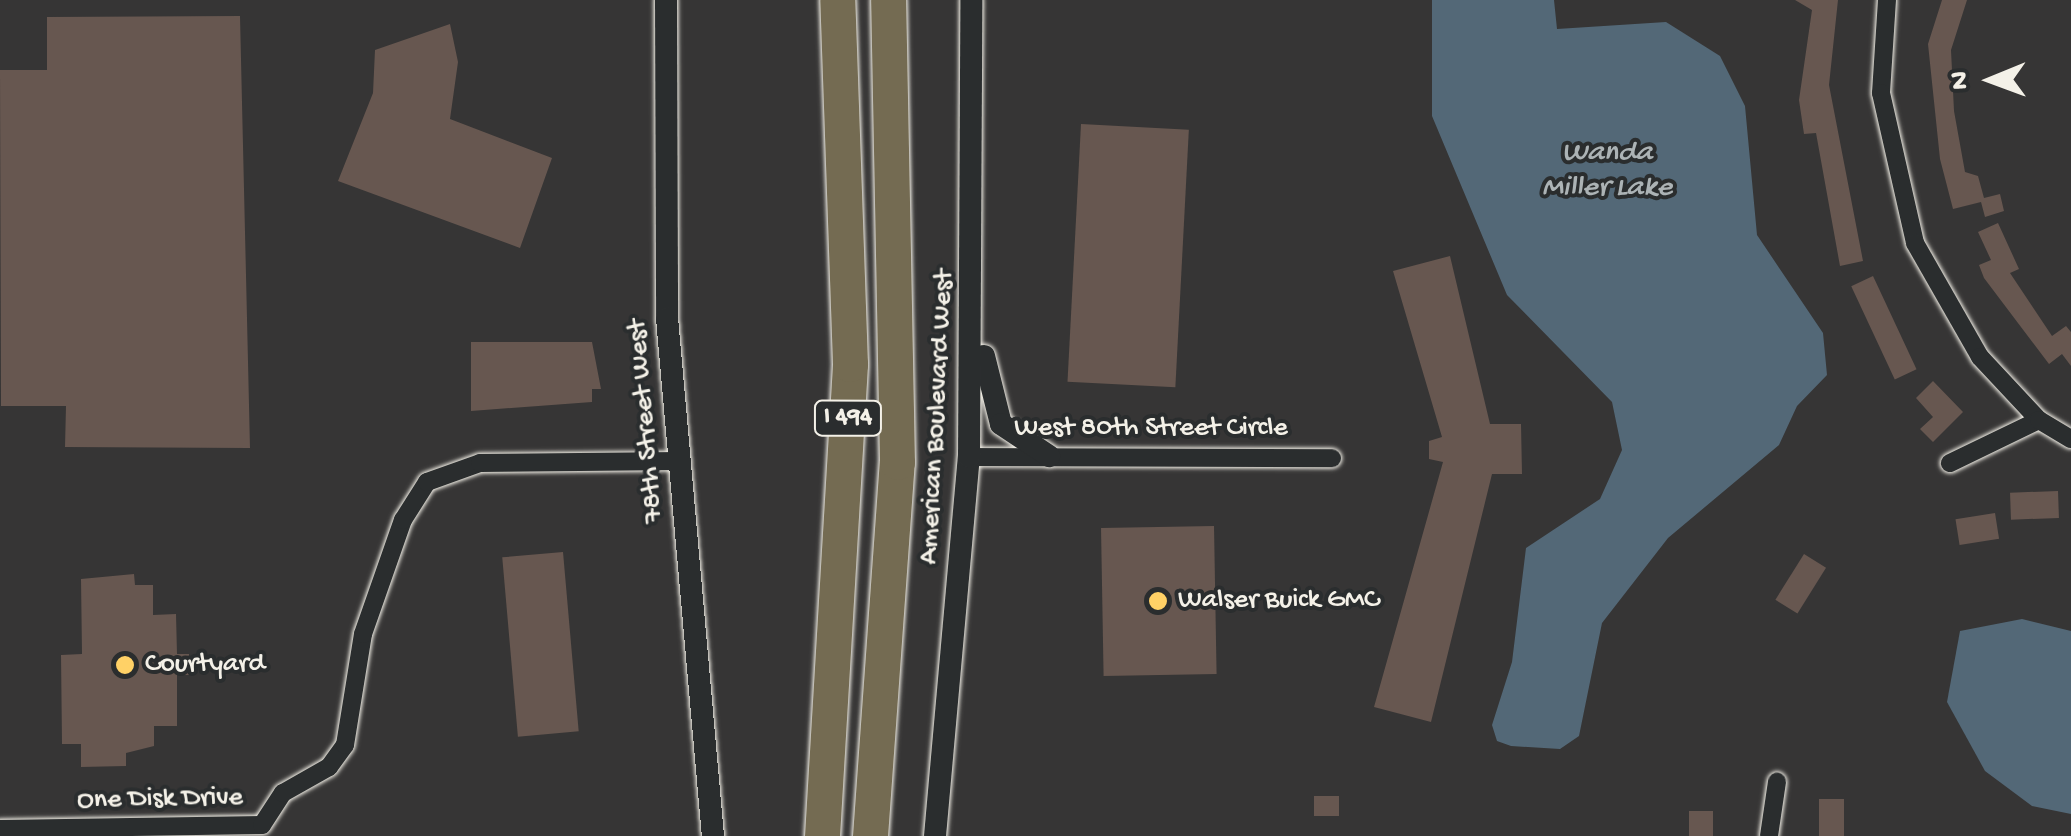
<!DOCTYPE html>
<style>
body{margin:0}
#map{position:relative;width:2071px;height:836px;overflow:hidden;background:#363535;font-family:"Gochi Hand",sans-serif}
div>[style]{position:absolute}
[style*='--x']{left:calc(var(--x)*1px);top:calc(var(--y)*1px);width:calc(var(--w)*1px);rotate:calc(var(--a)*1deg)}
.water>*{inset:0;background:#536877}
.building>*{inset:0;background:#675750;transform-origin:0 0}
.roads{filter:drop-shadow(0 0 2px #f4f1e8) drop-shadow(0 0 2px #f4f1e8)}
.minor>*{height:18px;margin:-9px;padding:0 9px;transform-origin:9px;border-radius:9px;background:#2a2d2e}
.tertiary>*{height:22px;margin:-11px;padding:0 11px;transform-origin:11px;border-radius:11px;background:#2a2d2e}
.motorway>*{height:35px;margin:-17.5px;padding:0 17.5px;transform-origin:17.5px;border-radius:17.5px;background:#746b52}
.dots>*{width:28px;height:28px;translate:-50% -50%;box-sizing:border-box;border:5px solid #2a2d2e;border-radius:50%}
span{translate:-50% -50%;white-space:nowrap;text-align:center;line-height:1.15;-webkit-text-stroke:8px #2a2d2e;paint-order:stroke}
.shield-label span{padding:2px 8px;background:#2a2d2e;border:2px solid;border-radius:8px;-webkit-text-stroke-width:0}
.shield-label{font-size:25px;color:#f4f1e8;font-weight:700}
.street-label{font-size:28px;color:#f4f1e8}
.poi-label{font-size:28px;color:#f4f1e8}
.left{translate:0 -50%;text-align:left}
.water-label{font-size:30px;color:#acb3b5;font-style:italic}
.north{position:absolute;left:1941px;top:30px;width:100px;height:100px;-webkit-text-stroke:8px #2a2d2e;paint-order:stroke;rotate:269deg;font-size:28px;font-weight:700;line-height:40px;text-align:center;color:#f4f1e8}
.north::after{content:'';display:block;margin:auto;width:35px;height:45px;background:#f4f1e8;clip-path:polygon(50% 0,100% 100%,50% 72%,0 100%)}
</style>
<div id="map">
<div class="water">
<i style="clip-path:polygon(1432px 0,1554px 0,1557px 29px,1666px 22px,1720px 56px,1745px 106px,1757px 235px,1823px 333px,1827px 375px,1797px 406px,1779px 445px,1668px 538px,1602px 623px,1579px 736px,1560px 749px,1511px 746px,1497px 741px,1492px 725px,1512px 662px,1526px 548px,1600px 499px,1622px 450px,1612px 402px,1507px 295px,1432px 116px)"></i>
<i style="clip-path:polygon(2022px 619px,2071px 631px,2071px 814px,2032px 806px,1985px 771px,1947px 702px,1960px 631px)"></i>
</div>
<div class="building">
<i style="clip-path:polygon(1795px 0,1838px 0,1829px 85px,1863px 261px,1840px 266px,1816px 133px,1804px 134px,1799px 100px,1812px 10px)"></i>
<i style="clip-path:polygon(1942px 0,1967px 0,1951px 50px,1954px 111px,1965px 172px,1978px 176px,1984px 198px,2000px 194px,2004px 211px,1985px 217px,1981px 202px,1953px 209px,1940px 159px,1928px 44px)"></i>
<i style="clip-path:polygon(240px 16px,250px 448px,65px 447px,66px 406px,1px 406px,0 70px,47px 70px,47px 17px)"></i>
<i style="clip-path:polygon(450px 24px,458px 62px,450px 119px,552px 158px,520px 248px,338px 181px,373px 93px,375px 50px)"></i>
<i style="left:1081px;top:124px;width:108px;height:258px;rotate:3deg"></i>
<i style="clip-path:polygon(1998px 223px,2019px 269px,2010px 273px,2052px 336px,2066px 326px,2071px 332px,2071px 366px,2062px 354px,2049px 364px,1984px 278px,1979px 265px,1991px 260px,1978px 232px)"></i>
<i style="clip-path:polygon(1450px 256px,1490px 424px,1521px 424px,1522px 474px,1492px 474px,1431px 722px,1374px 707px,1443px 462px,1429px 459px,1429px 441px,1442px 437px,1393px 271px)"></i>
<i style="left:1873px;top:276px;width:103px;height:24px;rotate:65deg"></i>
<i style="clip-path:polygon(471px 342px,592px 342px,601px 389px,592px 389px,592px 402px,471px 411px)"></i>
<i style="clip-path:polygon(1933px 381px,1963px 412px,1933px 442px,1920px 429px,1933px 417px,1916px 398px)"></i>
<i style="left:2058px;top:491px;width:27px;height:48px;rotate:88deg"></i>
<i style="left:1995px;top:513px;width:26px;height:40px;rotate:81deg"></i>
<i style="left:1214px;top:526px;width:148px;height:113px;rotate:89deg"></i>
<i style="left:563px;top:552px;width:180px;height:61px;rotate:85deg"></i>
<i style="left:1804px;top:554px;width:26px;height:54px;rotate:32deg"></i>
<i style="clip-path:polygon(134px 574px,135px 585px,153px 585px,153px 615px,176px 614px,177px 654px,189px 654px,189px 675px,177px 675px,177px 726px,154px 726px,154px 746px,126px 753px,126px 766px,81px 767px,81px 744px,62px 744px,61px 655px,82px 654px,81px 579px)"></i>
<i style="left:1339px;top:796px;width:20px;height:25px;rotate:90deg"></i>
<i style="left:1819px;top:799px;width:25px;height:37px"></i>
<i style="left:1689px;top:811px;width:24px;height:25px"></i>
</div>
<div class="roads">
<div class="minor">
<i style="--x:1887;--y:0;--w:93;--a:93.7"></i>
<i style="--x:1881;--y:93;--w:154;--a:77.2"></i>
<i style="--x:1915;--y:243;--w:131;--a:60.3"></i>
<i style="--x:1980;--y:357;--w:86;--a:46.9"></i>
<i style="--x:2039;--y:420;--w:99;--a:154.2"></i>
<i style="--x:2039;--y:420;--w:37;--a:31"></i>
<i style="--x:969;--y:457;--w:363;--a:0.2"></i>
<i style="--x:0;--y:829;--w:262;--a:-0.9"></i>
<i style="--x:262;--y:825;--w:38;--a:-57"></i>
<i style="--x:283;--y:793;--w:53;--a:-29.5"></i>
<i style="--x:329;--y:767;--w:27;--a:-54"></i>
<i style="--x:345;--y:745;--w:112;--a:-80.8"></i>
<i style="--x:363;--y:634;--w:121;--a:-70.7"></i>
<i style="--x:403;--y:520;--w:45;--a:-57.7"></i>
<i style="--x:427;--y:482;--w:56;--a:-19.7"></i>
<i style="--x:480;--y:463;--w:199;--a:-0.6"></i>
<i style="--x:1769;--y:836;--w:55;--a:-81.6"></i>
</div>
<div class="tertiary">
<i style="--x:666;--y:0;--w:318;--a:89.8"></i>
<i style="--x:667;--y:318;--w:520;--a:84.93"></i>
<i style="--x:984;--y:356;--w:70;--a:76"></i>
<i style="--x:1001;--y:424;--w:58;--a:33.7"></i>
<i style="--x:935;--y:836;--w:381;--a:-84.9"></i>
<i style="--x:969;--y:457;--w:457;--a:-89.7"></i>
</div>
<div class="motorway">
<i style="--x:822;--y:836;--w:473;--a:-86.6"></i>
<i style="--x:850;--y:364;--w:364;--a:-92"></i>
<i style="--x:870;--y:836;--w:375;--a:-85.9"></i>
<i style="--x:897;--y:462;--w:462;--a:-91.1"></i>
</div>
</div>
<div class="dots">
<i style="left:1158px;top:601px;background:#ffd166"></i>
<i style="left:125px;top:665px;background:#ffd166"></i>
</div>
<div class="shield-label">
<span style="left:848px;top:418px">I 494</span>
</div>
<div class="street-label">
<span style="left:938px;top:417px;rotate:-87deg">American Boulevard West</span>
<span style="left:647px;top:421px;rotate:-95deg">78th Street West</span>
<span style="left:1151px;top:429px">West 80th Street Circle</span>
<span style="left:160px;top:800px;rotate:-1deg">One Disk Drive</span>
</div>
<div class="poi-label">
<span class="left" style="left:1178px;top:601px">Walser Buick GMC</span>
<span class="left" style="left:145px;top:665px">Courtyard</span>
</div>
<div class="water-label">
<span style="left:1607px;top:171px">Wanda<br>Miller Lake</span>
</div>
<div class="north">N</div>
</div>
